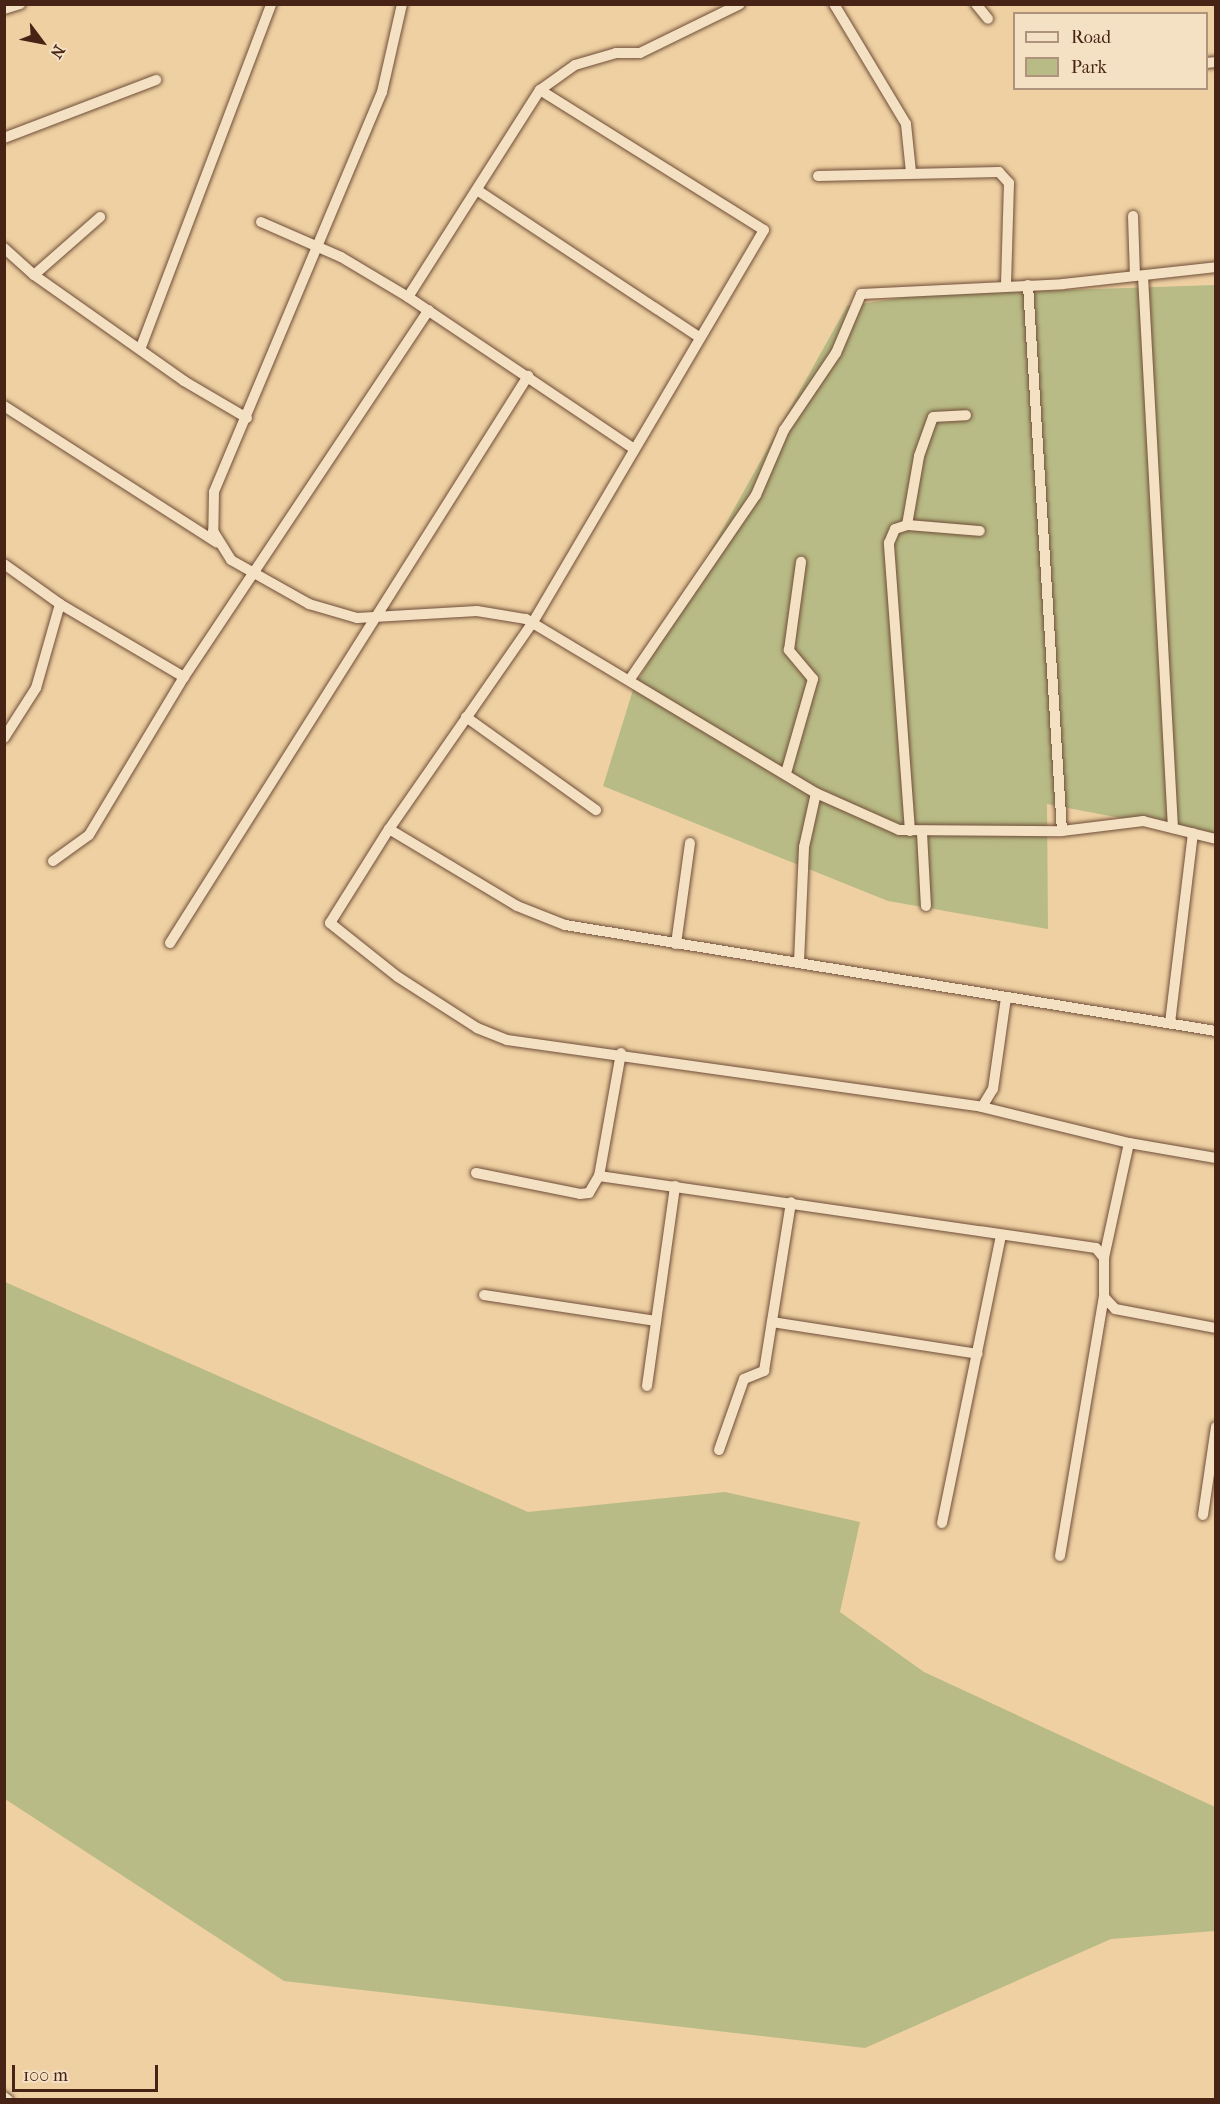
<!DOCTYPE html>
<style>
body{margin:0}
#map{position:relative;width:1220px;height:2104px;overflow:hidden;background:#eed0a2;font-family:"IM FELL French Canon",serif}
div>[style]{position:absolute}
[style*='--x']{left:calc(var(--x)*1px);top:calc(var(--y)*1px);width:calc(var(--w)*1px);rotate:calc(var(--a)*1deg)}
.green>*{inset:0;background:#b8bb85}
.roads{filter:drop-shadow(0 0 2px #704e38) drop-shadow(0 0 2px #704e38)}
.minor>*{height:10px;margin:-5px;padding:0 5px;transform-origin:5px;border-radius:5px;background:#f4e0c3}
span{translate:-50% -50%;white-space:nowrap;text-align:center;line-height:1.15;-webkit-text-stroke:4.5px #f4e0c3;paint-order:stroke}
.frame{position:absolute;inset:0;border:6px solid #462315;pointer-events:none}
.legend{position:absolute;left:1013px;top:12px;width:195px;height:78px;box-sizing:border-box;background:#f4e0c3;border:2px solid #ae947d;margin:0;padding:8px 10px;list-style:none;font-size:18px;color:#462315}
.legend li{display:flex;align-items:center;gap:12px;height:30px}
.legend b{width:30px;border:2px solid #ae947d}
.north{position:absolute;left:12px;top:12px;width:60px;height:60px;-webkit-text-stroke:4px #f4e0c3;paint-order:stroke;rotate:122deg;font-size:16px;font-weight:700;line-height:24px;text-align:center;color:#462315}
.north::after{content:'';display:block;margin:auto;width:21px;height:27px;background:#462315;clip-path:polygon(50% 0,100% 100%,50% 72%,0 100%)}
.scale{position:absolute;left:12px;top:2065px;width:146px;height:27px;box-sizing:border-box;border:3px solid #462315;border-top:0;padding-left:8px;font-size:18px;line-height:21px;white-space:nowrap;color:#462315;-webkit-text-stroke:4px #f4e0c3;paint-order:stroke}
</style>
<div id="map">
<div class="green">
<i style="clip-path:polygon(1215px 285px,1215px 836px,1047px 804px,1048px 929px,888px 901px,603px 786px,633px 690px,847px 306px,920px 295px)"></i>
<i style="clip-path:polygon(5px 1282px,528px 1512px,725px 1492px,860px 1522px,840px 1612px,924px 1672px,1215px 1807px,1215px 1931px,1111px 1939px,865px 2048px,284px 1981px,5px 1799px)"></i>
</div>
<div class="roads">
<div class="minor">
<i style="--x:402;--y:4;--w:90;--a:102.8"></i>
<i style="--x:382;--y:92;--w:434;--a:112.8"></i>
<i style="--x:214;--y:492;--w:39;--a:91"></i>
<i style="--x:213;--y:531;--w:34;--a:58"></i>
<i style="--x:231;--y:560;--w:90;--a:29.4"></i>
<i style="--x:309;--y:604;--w:50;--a:16.3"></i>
<i style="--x:357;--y:618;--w:120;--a:-3.3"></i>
<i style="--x:477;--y:611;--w:50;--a:9.3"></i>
<i style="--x:526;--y:619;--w:338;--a:31"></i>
<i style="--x:816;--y:793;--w:91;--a:24"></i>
<i style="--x:899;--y:830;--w:163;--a:0.4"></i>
<i style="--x:1062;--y:831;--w:82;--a:-7"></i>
<i style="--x:1143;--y:821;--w:75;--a:13.9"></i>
<i style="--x:834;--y:4;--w:140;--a:59"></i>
<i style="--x:906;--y:124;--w:48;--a:84.1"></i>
<i style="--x:976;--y:4;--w:19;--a:51"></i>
<i style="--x:4;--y:9;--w:17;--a:-17"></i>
<i style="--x:1206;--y:63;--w:10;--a:-6"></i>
<i style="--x:540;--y:90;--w:43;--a:-35.5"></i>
<i style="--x:575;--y:65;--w:43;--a:-16.3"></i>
<i style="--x:616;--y:53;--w:24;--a:0"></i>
<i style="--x:640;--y:53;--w:111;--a:-26.1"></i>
<i style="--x:4;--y:138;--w:163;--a:-20.9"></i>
<i style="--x:818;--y:176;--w:181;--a:-1.3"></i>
<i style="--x:999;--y:172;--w:15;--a:48"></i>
<i style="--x:1009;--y:183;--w:102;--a:91.7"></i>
<i style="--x:477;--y:190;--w:266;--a:33.5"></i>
<i style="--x:1133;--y:216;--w:59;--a:88.1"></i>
<i style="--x:261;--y:222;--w:87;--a:23.6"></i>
<i style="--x:341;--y:257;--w:78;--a:30.8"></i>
<i style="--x:408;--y:297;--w:271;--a:33.9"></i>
<i style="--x:4;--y:248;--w:40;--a:42"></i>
<i style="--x:34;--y:275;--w:184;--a:35.2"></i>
<i style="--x:184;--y:381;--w:73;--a:30.4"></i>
<i style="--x:34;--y:275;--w:88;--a:-41.3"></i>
<i style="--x:1143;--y:276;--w:553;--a:86.89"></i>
<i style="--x:1028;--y:285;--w:547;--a:86.44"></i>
<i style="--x:408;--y:297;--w:246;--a:-57.5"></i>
<i style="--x:540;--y:90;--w:264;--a:32"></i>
<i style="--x:764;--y:230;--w:455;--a:120.5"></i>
<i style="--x:533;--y:622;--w:252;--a:124.8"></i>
<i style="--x:389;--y:829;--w:149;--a:31"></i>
<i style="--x:517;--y:906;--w:52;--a:21.6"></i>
<i style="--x:565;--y:925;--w:660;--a:9.25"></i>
<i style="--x:141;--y:347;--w:367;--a:-69.2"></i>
<i style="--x:4;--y:406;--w:253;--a:32.7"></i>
<i style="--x:907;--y:525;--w:70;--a:-80.1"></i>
<i style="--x:919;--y:456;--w:41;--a:-70.3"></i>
<i style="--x:933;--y:417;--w:33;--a:-3"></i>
<i style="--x:4;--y:564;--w:69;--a:35.5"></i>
<i style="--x:60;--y:604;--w:87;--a:105.9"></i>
<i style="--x:36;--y:688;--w:59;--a:122.6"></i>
<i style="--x:60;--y:604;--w:144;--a:30.5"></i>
<i style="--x:630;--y:679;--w:223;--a:-55.6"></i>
<i style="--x:756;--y:495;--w:71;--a:-66.7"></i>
<i style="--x:784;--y:430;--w:93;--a:-56"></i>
<i style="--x:836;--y:353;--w:64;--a:-67"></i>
<i style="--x:861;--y:294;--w:202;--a:-2.8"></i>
<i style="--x:1063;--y:284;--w:154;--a:-6.3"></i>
<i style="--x:466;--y:717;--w:160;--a:35.6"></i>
<i style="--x:786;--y:773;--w:98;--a:-74"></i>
<i style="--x:813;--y:679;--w:38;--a:-130"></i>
<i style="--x:789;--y:650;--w:89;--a:-82.2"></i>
<i style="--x:389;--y:829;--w:111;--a:122.1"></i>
<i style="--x:330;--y:923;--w:87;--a:38.5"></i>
<i style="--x:398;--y:977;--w:94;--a:32.8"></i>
<i style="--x:477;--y:1028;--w:32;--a:22"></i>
<i style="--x:507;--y:1040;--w:480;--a:8"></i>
<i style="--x:982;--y:1107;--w:21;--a:-59"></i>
<i style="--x:993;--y:1089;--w:92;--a:-81.9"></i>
<i style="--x:910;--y:831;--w:289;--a:-94.2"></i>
<i style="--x:889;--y:543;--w:15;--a:-67"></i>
<i style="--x:895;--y:529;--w:13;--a:-18"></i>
<i style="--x:907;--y:525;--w:73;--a:4.7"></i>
<i style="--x:922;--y:833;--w:73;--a:86.9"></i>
<i style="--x:53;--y:861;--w:44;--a:-35.8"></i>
<i style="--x:89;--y:835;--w:184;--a:-59"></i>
<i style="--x:184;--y:677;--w:441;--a:-56.3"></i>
<i style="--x:170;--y:943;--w:671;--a:-57.73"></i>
<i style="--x:676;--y:944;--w:102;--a:-82.1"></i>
<i style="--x:799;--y:962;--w:115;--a:-87.5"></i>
<i style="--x:804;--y:847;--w:55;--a:-77.5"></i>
<i style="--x:1170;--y:1023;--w:191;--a:-83.1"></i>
<i style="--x:621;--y:1053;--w:125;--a:100.1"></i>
<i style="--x:599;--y:1176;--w:502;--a:8.24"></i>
<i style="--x:1096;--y:1248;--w:13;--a:51"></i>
<i style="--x:1104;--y:1258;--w:39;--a:90"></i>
<i style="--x:1104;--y:1297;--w:16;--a:47"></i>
<i style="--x:1115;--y:1309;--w:103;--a:10.7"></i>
<i style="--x:982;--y:1107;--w:151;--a:13.8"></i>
<i style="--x:1129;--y:1143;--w:118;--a:102.3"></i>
<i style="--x:1129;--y:1143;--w:88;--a:9.8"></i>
<i style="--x:476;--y:1173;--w:106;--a:11.4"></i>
<i style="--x:580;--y:1194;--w:9;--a:-6"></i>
<i style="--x:589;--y:1193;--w:20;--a:-60"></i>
<i style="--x:484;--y:1295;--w:174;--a:8.6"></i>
<i style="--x:772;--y:1322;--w:208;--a:8.8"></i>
<i style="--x:647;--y:1386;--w:202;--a:-82"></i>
<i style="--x:719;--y:1450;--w:75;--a:-70.6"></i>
<i style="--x:744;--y:1379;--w:22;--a:-22"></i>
<i style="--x:764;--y:1371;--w:171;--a:-80.9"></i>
<i style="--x:1203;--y:1515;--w:89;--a:-81.6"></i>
<i style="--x:942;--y:1523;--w:294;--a:-78.4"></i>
<i style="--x:1060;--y:1556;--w:263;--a:-80.4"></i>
<i style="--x:4;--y:2097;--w:5;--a:37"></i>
</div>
</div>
<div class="frame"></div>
<ul class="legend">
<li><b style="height:8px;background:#f4e0c3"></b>Road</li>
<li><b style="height:16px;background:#b8bb85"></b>Park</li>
</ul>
<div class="north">N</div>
<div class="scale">100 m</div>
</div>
